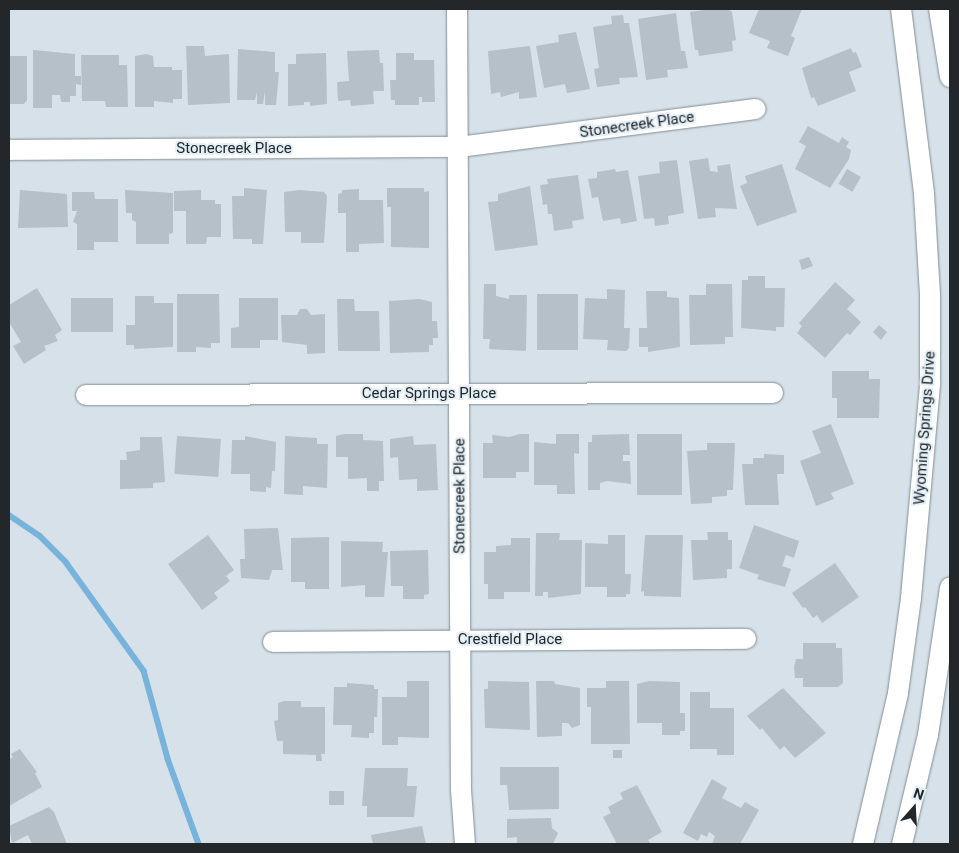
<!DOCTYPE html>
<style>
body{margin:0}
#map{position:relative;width:959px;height:853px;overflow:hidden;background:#d6e1e9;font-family:Roboto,sans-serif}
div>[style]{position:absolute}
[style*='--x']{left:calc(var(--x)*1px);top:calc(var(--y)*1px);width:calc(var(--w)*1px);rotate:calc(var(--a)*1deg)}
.stream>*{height:5.5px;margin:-2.75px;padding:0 2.75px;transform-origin:2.75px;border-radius:2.75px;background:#77b3da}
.building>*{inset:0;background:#b5c0c8;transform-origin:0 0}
.roads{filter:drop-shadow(0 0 1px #838d94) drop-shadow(0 0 1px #838d94)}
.minor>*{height:20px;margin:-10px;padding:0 10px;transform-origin:10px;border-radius:10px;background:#fff}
span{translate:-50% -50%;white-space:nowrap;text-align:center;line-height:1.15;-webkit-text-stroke:4px #e3eff6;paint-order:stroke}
.street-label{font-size:15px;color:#23272a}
.frame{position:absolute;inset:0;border:10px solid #23272a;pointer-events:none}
.north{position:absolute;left:889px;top:783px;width:50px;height:50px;-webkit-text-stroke:4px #e3eff6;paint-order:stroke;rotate:19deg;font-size:14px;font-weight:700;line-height:20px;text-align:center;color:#23272a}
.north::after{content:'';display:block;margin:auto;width:18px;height:22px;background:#23272a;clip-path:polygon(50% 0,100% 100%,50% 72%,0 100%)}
</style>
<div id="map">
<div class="stream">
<i style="--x:9;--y:515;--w:37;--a:34"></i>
<i style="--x:40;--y:536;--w:37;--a:45"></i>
<i style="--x:66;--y:562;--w:134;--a:54.4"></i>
<i style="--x:144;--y:671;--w:91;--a:74.7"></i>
<i style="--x:168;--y:759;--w:90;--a:70"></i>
</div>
<div class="building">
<i style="clip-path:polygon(711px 9px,728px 9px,732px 12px,736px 40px,732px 41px,733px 51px,699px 56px,698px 50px,695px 50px,690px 12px)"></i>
<i style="clip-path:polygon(759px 9px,802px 9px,791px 36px,795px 38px,788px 56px,767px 48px,770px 41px,749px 33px)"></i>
<i style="clip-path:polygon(676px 13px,681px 51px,685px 51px,688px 68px,667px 70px,668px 77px,646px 80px,638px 19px)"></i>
<i style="clip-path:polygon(623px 15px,624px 23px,629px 23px,638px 77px,619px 78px,620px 84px,597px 87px,594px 69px,599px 68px,593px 27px,612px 24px,611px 16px)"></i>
<i style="clip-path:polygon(576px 32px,590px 89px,567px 93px,565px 84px,544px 88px,536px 46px,559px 42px,558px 35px)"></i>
<i style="clip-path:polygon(186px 46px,204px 46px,205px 56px,229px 54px,230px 103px,188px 105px)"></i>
<i style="clip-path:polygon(530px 46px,537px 97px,519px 99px,519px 92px,501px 97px,500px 92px,491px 94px,488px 51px)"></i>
<i style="clip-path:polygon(851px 48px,853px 53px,856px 52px,862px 67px,849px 72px,856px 91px,818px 106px,814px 97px,811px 98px,802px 68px)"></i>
<i style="clip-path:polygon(238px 49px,275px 52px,275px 72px,279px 72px,276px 105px,265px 105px,265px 91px,263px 104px,257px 104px,257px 92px,255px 100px,237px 100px)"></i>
<i style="clip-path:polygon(33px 50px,75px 54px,75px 76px,81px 76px,81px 85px,76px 84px,76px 96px,70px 96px,70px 102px,61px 102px,60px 95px,52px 95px,52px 108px,33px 108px)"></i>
<i style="clip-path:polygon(379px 50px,380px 63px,383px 63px,384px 91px,373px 91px,374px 104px,351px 106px,350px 100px,338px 101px,337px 82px,349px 81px,347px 51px)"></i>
<i style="clip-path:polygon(326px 53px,327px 104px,310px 106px,310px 102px,304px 102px,304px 105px,288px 106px,288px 64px,296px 64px,296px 54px)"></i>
<i style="clip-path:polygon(396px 53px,414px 53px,414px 60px,434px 60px,435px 102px,422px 102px,422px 97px,419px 97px,419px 105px,395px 105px,395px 100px,391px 100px,390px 80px,396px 80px)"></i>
<i style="clip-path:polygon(146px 54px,153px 56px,154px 67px,172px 67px,172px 70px,182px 70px,182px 99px,173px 99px,173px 103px,154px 101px,154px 107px,135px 107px,135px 56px)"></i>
<i style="clip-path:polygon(81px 55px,119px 55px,119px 65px,127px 65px,128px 107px,106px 107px,105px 101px,82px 101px)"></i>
<i style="clip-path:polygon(9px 56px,27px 56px,27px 100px,24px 104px,9px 104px)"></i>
<i style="clip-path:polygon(808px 126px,839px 143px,842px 137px,849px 142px,846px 147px,851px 150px,849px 159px,830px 188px,795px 169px,806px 146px,799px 142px)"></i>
<i style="clip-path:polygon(708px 158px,710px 171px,718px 172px,717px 166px,730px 164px,737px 209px,715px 208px,716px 217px,698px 219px,689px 161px)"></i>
<i style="clip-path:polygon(677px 160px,684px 213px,668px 216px,669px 224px,655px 226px,654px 218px,644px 219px,638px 176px,660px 173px,659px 162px)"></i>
<i style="clip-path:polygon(782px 164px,797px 212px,757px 226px,740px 186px,747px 183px,745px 176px)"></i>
<i style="clip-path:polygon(615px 169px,616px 172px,628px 170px,637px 221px,621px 224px,620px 218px,603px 221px,598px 197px,592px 198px,588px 179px,597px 178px,597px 172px)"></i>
<i style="left:847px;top:169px;width:16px;height:17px;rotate:30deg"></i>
<i style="clip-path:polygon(578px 175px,584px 219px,572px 221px,573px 228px,554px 231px,552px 214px,548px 214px,547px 204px,543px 205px,540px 185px,548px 184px,547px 179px)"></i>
<i style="clip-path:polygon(530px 186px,538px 245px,495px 251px,488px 202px,498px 201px,498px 194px)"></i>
<i style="clip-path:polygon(244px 188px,267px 190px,263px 244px,252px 244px,252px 239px,233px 239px,232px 196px,244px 196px)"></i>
<i style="clip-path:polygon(387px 188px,424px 188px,424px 192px,429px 191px,429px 248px,391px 247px,391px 207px,387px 207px)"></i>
<i style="clip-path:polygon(359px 189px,359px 200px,383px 200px,384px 243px,359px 244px,359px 252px,346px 252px,346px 213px,338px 213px,338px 194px,342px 193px,342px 190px)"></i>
<i style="clip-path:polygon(20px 190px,67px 194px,68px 227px,18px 228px)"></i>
<i style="clip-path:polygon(125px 190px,173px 193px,173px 233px,169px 234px,169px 244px,136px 244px,136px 222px,132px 220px,132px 213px,126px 213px)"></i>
<i style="clip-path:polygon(201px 190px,201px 200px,215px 200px,215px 204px,221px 204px,221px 237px,207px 237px,206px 244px,186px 244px,186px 211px,174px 211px,174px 191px)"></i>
<i style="clip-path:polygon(299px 190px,324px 192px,327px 196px,324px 243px,301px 243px,301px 232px,285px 232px,284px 192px)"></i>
<i style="clip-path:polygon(72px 192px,94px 192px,95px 199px,118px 199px,118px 242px,94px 242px,94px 250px,77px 250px,77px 224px,73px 222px,77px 211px,72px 211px)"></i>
<i style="clip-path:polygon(809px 257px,813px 266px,802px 270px,799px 260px)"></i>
<i style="clip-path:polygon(748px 276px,765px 276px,765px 288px,785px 288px,784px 327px,776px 327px,776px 331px,741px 328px,742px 280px,748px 280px)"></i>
<i style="clip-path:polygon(835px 282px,855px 300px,847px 309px,861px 322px,850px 335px,847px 333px,825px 358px,797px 333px,802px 326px,799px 323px)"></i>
<i style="clip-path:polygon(484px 284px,496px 284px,496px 296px,509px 299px,509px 295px,527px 295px,526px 351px,489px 349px,490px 339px,483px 339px)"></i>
<i style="clip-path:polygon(706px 284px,732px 284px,733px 337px,725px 337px,725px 344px,690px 345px,689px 295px,706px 295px)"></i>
<i style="clip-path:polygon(37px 288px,62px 330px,55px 335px,58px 341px,44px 346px,46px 350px,24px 364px,13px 346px,21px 342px,9px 322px,9px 305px)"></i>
<i style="clip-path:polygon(607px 289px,625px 290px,624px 328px,630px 328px,629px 348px,626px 351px,607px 350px,608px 340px,583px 339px,585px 298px,607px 299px)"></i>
<i style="clip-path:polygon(646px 291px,667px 291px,667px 297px,679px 298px,680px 347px,648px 352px,648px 347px,639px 347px,639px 328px,647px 328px)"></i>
<i style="clip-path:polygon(177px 294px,219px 294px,220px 343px,211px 343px,211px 348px,196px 347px,196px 352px,177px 352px)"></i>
<i style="left:537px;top:294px;width:41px;height:56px"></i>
<i style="clip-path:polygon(135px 296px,154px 296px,154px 303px,173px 303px,173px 347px,134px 349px,134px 345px,126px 345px,126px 325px,135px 325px)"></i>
<i style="left:71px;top:298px;width:42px;height:34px"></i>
<i style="clip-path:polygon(239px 298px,278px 298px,278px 340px,260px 340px,260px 348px,231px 348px,231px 328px,239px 327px)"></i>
<i style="clip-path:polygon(337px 299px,354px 299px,355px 311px,379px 311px,380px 351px,338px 351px)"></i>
<i style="clip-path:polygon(420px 299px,432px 302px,432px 321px,437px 321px,438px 338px,433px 338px,433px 345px,429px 345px,429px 352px,390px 353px,389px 301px)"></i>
<i style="clip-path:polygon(300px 309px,307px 309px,311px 315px,325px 314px,325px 353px,307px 354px,307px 345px,282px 342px,281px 315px,297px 315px)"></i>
<i style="clip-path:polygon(879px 325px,887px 332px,881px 340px,873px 332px)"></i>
<i style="clip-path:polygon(832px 371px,869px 371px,869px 379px,880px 379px,879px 418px,837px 418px,837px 398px,832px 398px)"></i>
<i style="clip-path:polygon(831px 424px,854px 484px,831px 493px,834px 499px,816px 506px,800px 461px,821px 453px,812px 431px)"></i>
<i style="clip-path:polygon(344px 434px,363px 434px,363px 440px,383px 441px,384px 481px,379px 481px,379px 491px,367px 491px,367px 478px,348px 479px,348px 457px,336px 457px,336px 436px)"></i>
<i style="clip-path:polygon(520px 434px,529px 434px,529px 472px,516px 472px,516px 478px,483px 478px,483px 443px,493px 443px,492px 435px,509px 437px)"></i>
<i style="clip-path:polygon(556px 434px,579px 434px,579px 454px,574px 453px,575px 494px,557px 494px,557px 485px,534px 485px,534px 442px,556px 444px)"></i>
<i style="clip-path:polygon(629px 434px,630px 455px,623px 455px,623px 461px,630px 461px,631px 484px,607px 481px,600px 483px,600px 490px,588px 490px,588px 442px,592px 442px,592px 435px)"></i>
<i style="left:682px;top:434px;width:61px;height:45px;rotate:90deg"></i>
<i style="left:177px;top:436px;width:44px;height:38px;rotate:4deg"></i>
<i style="clip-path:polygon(245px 436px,276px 442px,275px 471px,272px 471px,271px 488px,266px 487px,266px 492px,250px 491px,250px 474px,231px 474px,232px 440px,245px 440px)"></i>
<i style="clip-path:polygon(285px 436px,317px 438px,317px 444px,328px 444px,327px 488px,303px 486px,303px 495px,284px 494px)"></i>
<i style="clip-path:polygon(413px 436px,414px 445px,436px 444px,438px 490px,417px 491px,417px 479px,399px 480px,398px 457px,390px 458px,390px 439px)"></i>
<i style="clip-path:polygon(140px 437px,162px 437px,165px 482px,153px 483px,153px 488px,120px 489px,120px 460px,127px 460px,126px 452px,140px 450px)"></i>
<i style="clip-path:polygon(707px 443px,735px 443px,733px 490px,727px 490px,727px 496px,712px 497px,712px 503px,691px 504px,687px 451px,707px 450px)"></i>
<i style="clip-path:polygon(764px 454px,784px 455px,784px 474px,777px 474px,779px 505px,745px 505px,742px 464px,753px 464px,753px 458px,764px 458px)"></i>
<i style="clip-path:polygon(754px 525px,799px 541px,794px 558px,786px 555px,782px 566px,791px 569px,785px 587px,757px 579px,759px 575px,739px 568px)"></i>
<i style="clip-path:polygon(278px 528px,283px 570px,272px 570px,269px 580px,241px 578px,240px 559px,245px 559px,244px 529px)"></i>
<i style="clip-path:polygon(707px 532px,728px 532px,728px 540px,732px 540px,732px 569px,727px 569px,727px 578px,693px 580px,691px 540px,708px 540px)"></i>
<i style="clip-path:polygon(536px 533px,560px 533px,559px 540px,582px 540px,581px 594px,548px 598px,548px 592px,543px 592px,543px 596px,535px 596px)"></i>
<i style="clip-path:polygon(208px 535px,234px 570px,226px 576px,230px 581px,214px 593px,218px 598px,202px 610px,168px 564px)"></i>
<i style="clip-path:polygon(608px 535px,625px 535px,625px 574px,631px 574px,630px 594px,626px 594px,626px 597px,607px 597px,607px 587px,585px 587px,585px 543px,608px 544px)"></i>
<i style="clip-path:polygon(645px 535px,683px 535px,681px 597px,644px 596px,644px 591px,641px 592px)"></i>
<i style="clip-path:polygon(329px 537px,329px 589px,305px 589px,305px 582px,291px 582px,291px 538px)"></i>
<i style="clip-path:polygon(511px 538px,530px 538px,530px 592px,504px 592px,504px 599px,488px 599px,488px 584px,484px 584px,484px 552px,496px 552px,496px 546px,511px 545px)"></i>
<i style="clip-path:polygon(341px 541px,383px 542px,382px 552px,388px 552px,384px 597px,365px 597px,365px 585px,341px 587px)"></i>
<i style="clip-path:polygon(428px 550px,429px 594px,424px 595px,424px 599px,403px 599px,403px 586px,391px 586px,390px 551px)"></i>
<i style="clip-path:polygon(835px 563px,859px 597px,822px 623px,817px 615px,813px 618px,805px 607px,803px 608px,792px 593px)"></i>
<i style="clip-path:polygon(803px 643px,836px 643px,836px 648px,842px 648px,843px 683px,838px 687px,803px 687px,803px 678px,795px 678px,794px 667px,796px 659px,803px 659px)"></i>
<i style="clip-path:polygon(407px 681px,429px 681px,429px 738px,398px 737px,398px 745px,382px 745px,382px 697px,407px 697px)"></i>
<i style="clip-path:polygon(488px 681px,529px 682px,530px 730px,485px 728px,484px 689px,488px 689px)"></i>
<i style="clip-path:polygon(536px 681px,554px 681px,555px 684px,580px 688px,580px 725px,572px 728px,568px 723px,562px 723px,562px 736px,537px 737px)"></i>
<i style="clip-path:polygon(606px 681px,629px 681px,630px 744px,591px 744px,591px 707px,587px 707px,587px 688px,606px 688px)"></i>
<i style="clip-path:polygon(649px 681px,680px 682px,680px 713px,685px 713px,685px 731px,680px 731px,680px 735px,662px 735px,662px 723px,637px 723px,637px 684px)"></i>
<i style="clip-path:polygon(347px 683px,374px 685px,374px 689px,378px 689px,377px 717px,374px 717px,374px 733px,369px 733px,369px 738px,351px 737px,352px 725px,333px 725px,334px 687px,347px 687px)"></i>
<i style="clip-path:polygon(783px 688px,826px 733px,795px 758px,784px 746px,780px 750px,762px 728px,760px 730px,747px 716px)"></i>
<i style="clip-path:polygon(690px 692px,710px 692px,710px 708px,734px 708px,734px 755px,717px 755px,717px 749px,690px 749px)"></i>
<i style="clip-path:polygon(284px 701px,301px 701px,301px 707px,325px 707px,325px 754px,321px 754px,322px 761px,316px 761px,316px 755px,283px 754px,283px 741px,277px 741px,274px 721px,278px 720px,278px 703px)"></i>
<i style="clip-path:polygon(20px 749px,37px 772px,35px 773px,42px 787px,9px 806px,9px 760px,13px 757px,11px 754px)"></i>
<i style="left:622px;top:750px;width:8px;height:9px;rotate:90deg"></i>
<i style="clip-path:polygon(500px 767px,559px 767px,559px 809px,509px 810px,507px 785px,500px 785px)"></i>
<i style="clip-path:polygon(365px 768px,408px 768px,407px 786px,417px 786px,414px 817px,367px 817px,367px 806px,362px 806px)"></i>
<i style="clip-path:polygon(712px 779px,727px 788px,722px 798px,741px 808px,745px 802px,759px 810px,740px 844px,712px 844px,715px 836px,709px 832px,707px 837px,701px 834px,698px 841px,683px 833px)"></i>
<i style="clip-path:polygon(637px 785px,662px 832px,648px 840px,651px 844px,617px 844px,603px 817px,611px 813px,608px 807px,623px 799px,620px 793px)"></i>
<i style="left:329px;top:791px;width:15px;height:14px"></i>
<i style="clip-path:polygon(49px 807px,54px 812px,67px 844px,32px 844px,28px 835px,12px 843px,9px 826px)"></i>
<i style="clip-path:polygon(551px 818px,552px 828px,558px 833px,553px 844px,517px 844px,517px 837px,507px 838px,507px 819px)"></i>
<i style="clip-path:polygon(422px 826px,426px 844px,373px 844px,371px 835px)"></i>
</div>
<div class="roads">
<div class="minor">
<i style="--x:457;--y:9;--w:781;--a:89.71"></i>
<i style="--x:461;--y:790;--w:54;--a:85.8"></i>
<i style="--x:939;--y:9;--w:69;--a:80.8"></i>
<i style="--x:9;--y:150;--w:450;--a:-0.4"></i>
<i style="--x:459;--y:147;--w:299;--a:-7.3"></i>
<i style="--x:86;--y:395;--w:687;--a:-0.17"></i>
<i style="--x:273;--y:642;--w:473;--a:-0.4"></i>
<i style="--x:863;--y:844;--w:155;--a:-76.9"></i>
<i style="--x:898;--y:693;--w:96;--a:-82.2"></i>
<i style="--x:911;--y:598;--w:216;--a:-84.9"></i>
<i style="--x:930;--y:383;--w:88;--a:-90"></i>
<i style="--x:930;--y:295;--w:102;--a:-93.4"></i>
<i style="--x:924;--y:193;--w:185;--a:-97.1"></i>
<i style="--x:902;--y:844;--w:112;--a:-76.6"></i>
<i style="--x:928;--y:735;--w:149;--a:-81.5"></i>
</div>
</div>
<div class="street-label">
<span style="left:637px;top:125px;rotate:-8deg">Stonecreek Place</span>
<span style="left:234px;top:149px">Stonecreek Place</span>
<span style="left:429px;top:394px">Cedar Springs Place</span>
<span style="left:925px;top:428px;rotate:-86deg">Wyoming Springs Drive</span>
<span style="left:460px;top:496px;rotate:-90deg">Stonecreek Place</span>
<span style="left:510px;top:640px">Crestfield Place</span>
</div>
<div class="frame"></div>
<div class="north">N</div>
</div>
